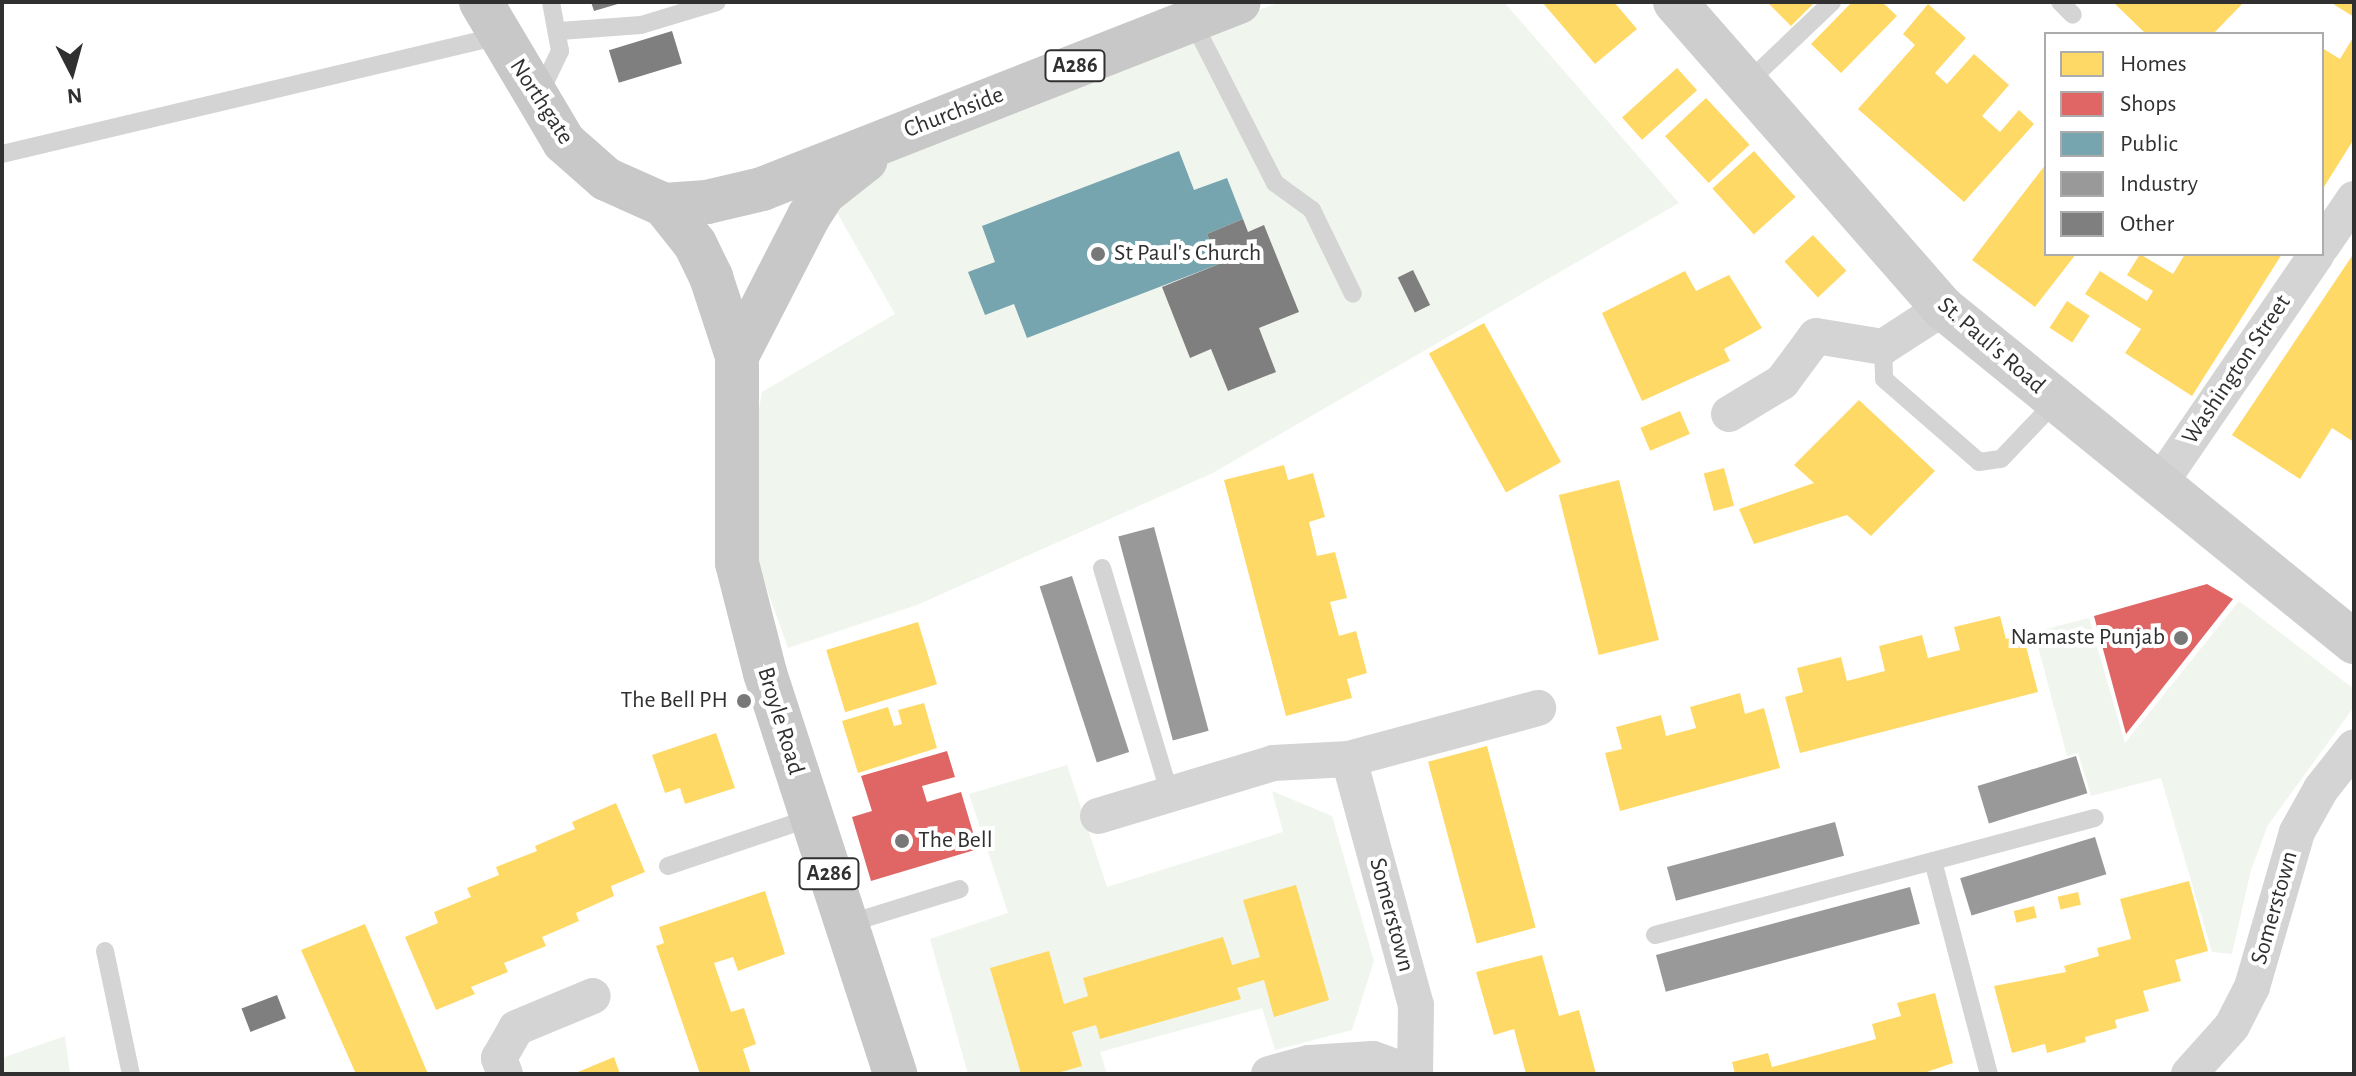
<!DOCTYPE html>
<style>
body{margin:0}
#map{position:relative;width:2356px;height:1076px;overflow:hidden;background:#fff;font-family:"Alegreya Sans",sans-serif}
div>[style]{position:absolute}
[style*='--x']{left:calc(var(--x)*1px);top:calc(var(--y)*1px);width:calc(var(--w)*1px);rotate:calc(var(--a)*1deg)}
.green>*{inset:0;background:#f0f6ed}
.homes>*{inset:0;background:#ffd966;transform-origin:0 0}
.shops>*{inset:0;background:#e06666}
.public>*{inset:0;background:#76a5af}
.industry>*{inset:0;background:#999;transform-origin:0 0}
.building>*{inset:0;background:#7f7f7f;transform-origin:0 0}
.service>*{height:18px;margin:-9px;padding:0 9px;transform-origin:9px;border-radius:9px;background:#d4d4d4}
.minor>*{height:36px;margin:-18px;padding:0 18px;transform-origin:18px;border-radius:18px;background:#d4d4d4}
.secondary>*{height:44px;margin:-22px;padding:0 22px;transform-origin:22px;border-radius:22px;background:#cecece}
.primary>*{height:44px;margin:-22px;padding:0 22px;transform-origin:22px;border-radius:22px;background:#c8c8c8}
.dots>*{width:22px;height:22px;translate:-50% -50%;box-sizing:border-box;border:4px solid #fff;border-radius:50%}
span{translate:-50% -50%;white-space:nowrap;text-align:center;line-height:1.15;-webkit-text-stroke:8px #fff;paint-order:stroke}
.shield-label span{padding:2px 6px;background:#fff;border:2px solid;border-radius:6px;-webkit-text-stroke-width:0}
.shield-label{font-size:22px;color:#303030;font-weight:700}
.street-label{font-size:24px;color:#303030}
.poi-label{font-size:24px;color:#303030}
.left{translate:0 -50%;text-align:left}
.right{translate:-100% -50%;text-align:right}
.frame{position:absolute;inset:0;border:4px solid #303030;pointer-events:none}
.legend{position:absolute;left:2044px;top:32px;width:280px;height:224px;box-sizing:border-box;background:#fff;border:2px solid #acacac;margin:0;padding:10px 14px;list-style:none;font-size:24px;color:#303030}
.legend li{display:flex;align-items:center;gap:16px;height:40px}
.legend b{width:40px;border:2px solid #acacac}
.north{position:absolute;left:32px;top:32px;width:80px;height:80px;-webkit-text-stroke:6px #fff;paint-order:stroke;rotate:174deg;font-size:22px;font-weight:700;line-height:32px;text-align:center;color:#303030}
.north::after{content:'';display:block;margin:auto;width:28px;height:36px;background:#303030;clip-path:polygon(50% 0,100% 100%,50% 72%,0 100%)}
</style>
<div id="map">
<div class="green">
<i style="clip-path:polygon(1280px 2px,1504px 2px,1679px 203px,1213px 473px,917px 605px,788px 648px,755px 556px,750px 461px,762px 392px,895px 314px,832px 204px,915px 144px)"></i>
<i style="clip-path:polygon(2239px 601px,2354px 689px,2354px 707px,2268px 825px,2251px 870px,2232px 954px,2212px 952px,2161px 778px,2091px 796px,2078px 753px,2067px 756px,2034px 632px,2089px 618px,2125px 743px)"></i>
<i style="clip-path:polygon(1067px 765px,1107px 887px,1283px 832px,1272px 791px,1332px 816px,1374px 961px,1352px 1030px,1275px 1050px,1262px 1008px,1100px 1052px,1107px 1074px,968px 1074px,930px 939px,1008px 913px,969px 794px)"></i>
<i style="clip-path:polygon(65px 1036px,70px 1074px,2px 1074px,2px 1058px)"></i>
</div>
<div class="homes">
<i style="clip-path:polygon(1542px 2px,1614px 2px,1637px 29px,1595px 64px)"></i>
<i style="clip-path:polygon(1767px 2px,1815px 2px,1791px 26px)"></i>
<i style="clip-path:polygon(1852px 2px,1882px 2px,1897px 16px,1841px 73px,1811px 44px)"></i>
<i style="clip-path:polygon(2113px 2px,2244px 2px,2213px 34px,2146px 34px)"></i>
<i style="clip-path:polygon(2330px 2px,2354px 2px,2354px 17px)"></i>
<i style="clip-path:polygon(1928px 4px,1966px 38px,1935px 73px,1947px 84px,1974px 54px,2009px 85px,1982px 116px,2000px 132px,2019px 110px,2034px 124px,1964px 202px,1858px 109px,1915px 45px,1903px 34px)"></i>
<i style="clip-path:polygon(2354px 36px,2354px 139px,2322px 190px,2322px 48px,2340px 59px)"></i>
<i style="left:1677px;top:68px;width:30px;height:74px;rotate:48deg"></i>
<i style="left:1706px;top:98px;width:64px;height:56px;rotate:47deg"></i>
<i style="left:1754px;top:151px;width:62px;height:56px;rotate:48deg"></i>
<i style="clip-path:polygon(2046px 164px,2046px 254px,2076px 254px,2035px 307px,1972px 260px)"></i>
<i style="left:1813px;top:235px;width:49px;height:39px;rotate:47deg"></i>
<i style="clip-path:polygon(2354px 253px,2354px 442px,2332px 428px,2300px 479px,2232px 435px)"></i>
<i style="clip-path:polygon(2140px 254px,2173px 274px,2185px 254px,2282px 254px,2192px 396px,2125px 353px,2141px 329px,2085px 294px,2100px 271px,2147px 301px,2153px 291px,2127px 275px)"></i>
<i style="clip-path:polygon(1685px 271px,1696px 291px,1729px 275px,1762px 328px,1724px 349px,1730px 361px,1642px 401px,1602px 313px)"></i>
<i style="left:2067px;top:301px;width:27px;height:32px;rotate:33deg"></i>
<i style="left:1484px;top:323px;width:159px;height:63px;rotate:61deg"></i>
<i style="clip-path:polygon(1859px 400px,1935px 471px,1871px 536px,1847px 515px,1754px 544px,1739px 509px,1814px 483px,1794px 465px)"></i>
<i style="left:1680px;top:411px;width:25px;height:43px;rotate:67deg"></i>
<i style="clip-path:polygon(1284px 465px,1288px 480px,1313px 473px,1325px 517px,1309px 522px,1317px 556px,1335px 552px,1347px 598px,1330px 602px,1339px 636px,1356px 631px,1367px 673px,1347px 679px,1352px 698px,1286px 716px,1224px 480px)"></i>
<i style="left:1724px;top:468px;width:39px;height:21px;rotate:75deg"></i>
<i style="left:1619px;top:480px;width:165px;height:62px;rotate:76deg"></i>
<i style="clip-path:polygon(2000px 616px,2006px 639px,2023px 635px,2038px 692px,1800px 753px,1785px 697px,1803px 692px,1797px 668px,1841px 657px,1847px 681px,1885px 671px,1879px 646px,1922px 635px,1928px 658px,1960px 650px,1954px 627px)"></i>
<i style="left:918px;top:622px;width:65px;height:96px;rotate:73deg"></i>
<i style="clip-path:polygon(1740px 693px,1745px 714px,1764px 708px,1780px 768px,1620px 811px,1605px 753px,1622px 749px,1616px 727px,1661px 715px,1666px 736px,1696px 728px,1690px 707px)"></i>
<i style="clip-path:polygon(924px 703px,937px 748px,858px 773px,842px 721px,888px 707px,894px 726px,902px 724px,898px 710px)"></i>
<i style="clip-path:polygon(716px 733px,735px 788px,685px 804px,680px 788px,665px 793px,652px 755px)"></i>
<i style="left:1487px;top:746px;width:188px;height:61px;rotate:75deg"></i>
<i style="clip-path:polygon(616px 803px,645px 872px,611px 886px,614px 896px,576px 913px,579px 921px,542px 937px,546px 946px,504px 963px,508px 972px,471px 987px,475px 994px,436px 1010px,405px 937px,438px 923px,434px 912px,471px 897px,467px 888px,499px 875px,496px 867px,537px 851px,535px 846px,575px 829px,572px 822px)"></i>
<i style="clip-path:polygon(2189px 881px,2208px 951px,2175px 960px,2181px 981px,2143px 991px,2149px 1011px,2115px 1020px,2117px 1028px,2085px 1037px,2086px 1042px,2047px 1053px,2045px 1044px,2012px 1053px,1994px 986px,2066px 972px,2064px 966px,2099px 956px,2097px 948px,2131px 939px,2120px 899px)"></i>
<i style="clip-path:polygon(1296px 885px,1329px 1000px,1274px 1017px,1264px 980px,1237px 988px,1241px 999px,1100px 1039px,1096px 1025px,1072px 1032px,1082px 1066px,1054px 1074px,1021px 1074px,990px 968px,1049px 951px,1064px 1004px,1088px 996px,1083px 978px,1223px 937px,1232px 965px,1260px 957px,1243px 900px)"></i>
<i style="clip-path:polygon(765px 891px,785px 954px,738px 971px,733px 957px,714px 963px,731px 1012px,744px 1008px,756px 1044px,743px 1049px,751px 1074px,700px 1074px,656px 946px,664px 943px,659px 927px)"></i>
<i style="left:2078px;top:892px;width:13px;height:21px;rotate:77deg"></i>
<i style="left:2034px;top:906px;width:12px;height:21px;rotate:76deg"></i>
<i style="clip-path:polygon(365px 924px,428px 1074px,356px 1074px,301px 950px)"></i>
<i style="clip-path:polygon(1542px 955px,1559px 1016px,1579px 1010px,1596px 1074px,1526px 1074px,1514px 1029px,1494px 1035px,1476px 972px)"></i>
<i style="clip-path:polygon(1935px 993px,1953px 1063px,1921px 1074px,1735px 1074px,1732px 1062px,1768px 1053px,1772px 1067px,1876px 1039px,1872px 1024px,1901px 1016px,1897px 1003px)"></i>
<i style="clip-path:polygon(614px 1057px,620px 1074px,573px 1074px)"></i>
</div>
<div class="shops">
<i style="clip-path:polygon(2207px 584px,2233px 599px,2126px 734px,2094px 616px)"></i>
<i style="clip-path:polygon(947px 751px,955px 777px,922px 786px,927px 802px,961px 792px,978px 849px,871px 881px,852px 817px,872px 811px,861px 776px)"></i>
</div>
<div class="public">
<i style="clip-path:polygon(1179px 151px,1194px 190px,1227px 178px,1243px 219px,1207px 234px,1219px 264px,1027px 338px,1014px 304px,985px 315px,968px 272px,995px 262px,982px 226px)"></i>
</div>
<div class="industry">
<i style="left:1154px;top:527px;width:211px;height:37px;rotate:75deg"></i>
<i style="left:1072px;top:576px;width:185px;height:34px;rotate:72deg"></i>
<i style="left:2076px;top:756px;width:39px;height:103px;rotate:73deg"></i>
<i style="left:1835px;top:822px;width:35px;height:174px;rotate:75deg"></i>
<i style="left:2095px;top:837px;width:39px;height:141px;rotate:73deg"></i>
<i style="left:1910px;top:887px;width:38px;height:263px;rotate:75deg"></i>
</div>
<div class="building">
<i style="clip-path:polygon(591px 2px,621px 2px,621px 3px,594px 11px)"></i>
<i style="left:672px;top:31px;width:34px;height:66px;rotate:73deg"></i>
<i style="clip-path:polygon(1243px 219px,1248px 232px,1264px 225px,1299px 312px,1259px 328px,1276px 372px,1228px 391px,1211px 349px,1190px 358px,1162px 287px,1219px 264px,1207px 234px)"></i>
<i style="left:1413px;top:270px;width:39px;height:17px;rotate:64deg"></i>
<i style="left:277px;top:995px;width:25px;height:38px;rotate:69deg"></i>
</div>
<div class="service">
<i style="--x:2060;--y:2;--w:18;--a:45"></i>
<i style="--x:1192;--y:20;--w:183;--a:63"></i>
<i style="--x:1275;--y:183;--w:46;--a:36.1"></i>
<i style="--x:1312;--y:210;--w:93;--a:64"></i>
<i style="--x:560;--y:31;--w:81;--a:-4.2"></i>
<i style="--x:641;--y:25;--w:79;--a:-16.8"></i>
<i style="--x:1746;--y:84;--w:119;--a:-43.6"></i>
<i style="--x:539;--y:95;--w:49;--a:-64.5"></i>
<i style="--x:560;--y:51;--w:50;--a:-100.4"></i>
<i style="--x:2;--y:154;--w:511;--a:-13.36"></i>
<i style="--x:1883;--y:347;--w:32;--a:88"></i>
<i style="--x:1884;--y:379;--w:126;--a:41.1"></i>
<i style="--x:1979;--y:462;--w:22;--a:-8"></i>
<i style="--x:2001;--y:459;--w:80;--a:-46.5"></i>
<i style="--x:1102;--y:568;--w:236;--a:73.3"></i>
<i style="--x:1933;--y:861;--w:220;--a:75.3"></i>
<i style="--x:668;--y:866;--w:150;--a:-18.7"></i>
<i style="--x:847;--y:924;--w:118;--a:-17.2"></i>
<i style="--x:1655;--y:935;--w:455;--a:-14.9"></i>
<i style="--x:105;--y:951;--w:126;--a:78.1"></i>
</div>
<div class="minor">
<i style="--x:2322;--y:246;--w:57;--a:-55.8"></i>
<i style="--x:1729;--y:414;--w:62;--a:-31.1"></i>
<i style="--x:1782;--y:382;--w:57;--a:-53.5"></i>
<i style="--x:1816;--y:336;--w:68;--a:9.3"></i>
<i style="--x:1883;--y:347;--w:72;--a:-33"></i>
<i style="--x:2158;--y:486;--w:281;--a:-55.6"></i>
<i style="--x:1349;--y:759;--w:255;--a:74.8"></i>
<i style="--x:1416;--y:1005;--w:69;--a:90.8"></i>
<i style="--x:1098;--y:816;--w:183;--a:-16.8"></i>
<i style="--x:1273;--y:763;--w:76;--a:-3"></i>
<i style="--x:1349;--y:759;--w:196;--a:-15.1"></i>
<i style="--x:505;--y:1074;--w:17;--a:-111"></i>
<i style="--x:499;--y:1058;--w:34;--a:-60"></i>
<i style="--x:516;--y:1028;--w:83;--a:-22.6"></i>
<i style="--x:1269;--y:1074;--w:41;--a:-15.4"></i>
<i style="--x:1309;--y:1063;--w:64;--a:-3.6"></i>
<i style="--x:1373;--y:1059;--w:45;--a:19.7"></i>
<i style="--x:2189;--y:1074;--w:64;--a:-48.1"></i>
<i style="--x:2232;--y:1026;--w:44;--a:-62.9"></i>
<i style="--x:2252;--y:987;--w:161;--a:-73.8"></i>
<i style="--x:2297;--y:832;--w:49;--a:-60.8"></i>
<i style="--x:2321;--y:789;--w:53;--a:-51.8"></i>
</div>
<div class="secondary">
<i style="--x:1675;--y:2;--w:407;--a:48.8"></i>
<i style="--x:1943;--y:308;--w:530;--a:39.1"></i>
</div>
<div class="primary">
<i style="--x:481;--y:2;--w:163;--a:59.3"></i>
<i style="--x:564;--y:142;--w:56;--a:41.4"></i>
<i style="--x:606;--y:179;--w:64;--a:24.1"></i>
<i style="--x:664;--y:205;--w:43;--a:-4"></i>
<i style="--x:707;--y:202;--w:57;--a:-13.3"></i>
<i style="--x:762;--y:189;--w:512;--a:-21.41"></i>
<i style="--x:664;--y:205;--w:50;--a:51.5"></i>
<i style="--x:695;--y:244;--w:37;--a:64"></i>
<i style="--x:711;--y:277;--w:83;--a:71.8"></i>
<i style="--x:737;--y:356;--w:207;--a:90"></i>
<i style="--x:737;--y:563;--w:114;--a:75.7"></i>
<i style="--x:765;--y:673;--w:422;--a:72"></i>
<i style="--x:737;--y:356;--w:157;--a:-62.8"></i>
<i style="--x:809;--y:216;--w:27;--a:-57"></i>
<i style="--x:824;--y:193;--w:53;--a:-38.2"></i>
</div>
<div class="dots">
<i style="left:1098px;top:254px;background:#787878"></i>
<i style="left:2181px;top:638px;background:#787878"></i>
<i style="left:744px;top:701px;background:#787878"></i>
<i style="left:902px;top:841px;background:#787878"></i>
</div>
<div class="shield-label">
<span style="left:1075px;top:66px">A286</span>
<span style="left:829px;top:874px">A286</span>
</div>
<div class="street-label">
<span style="left:541px;top:102px;rotate:57deg">Northgate</span>
<span style="left:954px;top:113px;rotate:-21deg">Churchside</span>
<span style="left:1991px;top:346px;rotate:41deg">St. Paul's Road</span>
<span style="left:2237px;top:370px;rotate:-56deg">Washington Street</span>
<span style="left:780px;top:721px;rotate:73deg">Broyle Road</span>
<span style="left:2275px;top:908px;rotate:-74deg">Somerstown</span>
<span style="left:1391px;top:915px;rotate:75deg">Somerstown</span>
</div>
<div class="poi-label">
<span class="left" style="left:1114px;top:254px">St Paul's Church</span>
<span class="right" style="left:2165px;top:638px">Namaste Punjab</span>
<span class="right" style="left:728px;top:701px">The Bell PH</span>
<span class="left" style="left:918px;top:841px">The Bell</span>
</div>
<div class="frame"></div>
<ul class="legend">
<li><b style="height:22px;background:#ffd966"></b>Homes</li>
<li><b style="height:22px;background:#e06666"></b>Shops</li>
<li><b style="height:22px;background:#76a5af"></b>Public</li>
<li><b style="height:22px;background:#999"></b>Industry</li>
<li><b style="height:22px;background:#7f7f7f"></b>Other</li>
</ul>
<div class="north">N</div>
</div>
